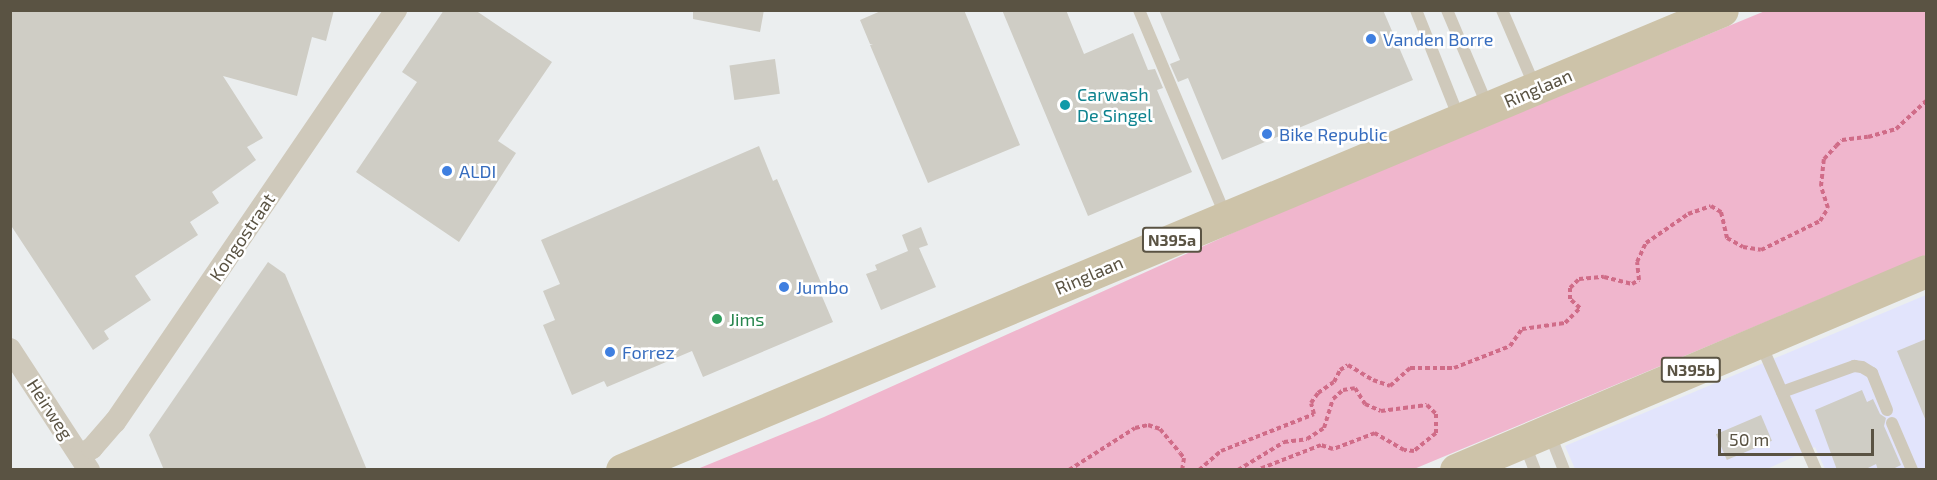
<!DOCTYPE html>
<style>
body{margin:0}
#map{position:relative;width:1937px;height:480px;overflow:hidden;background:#ebeeef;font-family:"Exo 2",sans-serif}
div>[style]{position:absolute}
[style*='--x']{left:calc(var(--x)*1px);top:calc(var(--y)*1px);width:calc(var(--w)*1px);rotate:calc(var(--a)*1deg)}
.commercial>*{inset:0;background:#e2e4fc}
.green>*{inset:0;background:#f0b6cd}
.building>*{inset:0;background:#cfcdc5;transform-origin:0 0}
.path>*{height:4px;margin-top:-2px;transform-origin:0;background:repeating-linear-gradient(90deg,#d06c88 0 4.5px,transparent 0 7.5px)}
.service>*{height:12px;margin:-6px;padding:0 6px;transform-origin:6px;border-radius:6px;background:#cfc9bb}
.minor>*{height:22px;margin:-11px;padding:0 11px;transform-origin:11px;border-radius:11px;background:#cfc9bb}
.primary>*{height:33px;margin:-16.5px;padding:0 16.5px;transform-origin:16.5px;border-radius:16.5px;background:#cdc3a9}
.dots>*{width:16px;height:16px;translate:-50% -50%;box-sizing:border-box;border:3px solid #fff;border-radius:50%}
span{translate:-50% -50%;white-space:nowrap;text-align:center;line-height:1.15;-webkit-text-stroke:5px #fff;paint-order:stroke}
.shield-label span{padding:2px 4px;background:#fff;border:2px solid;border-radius:4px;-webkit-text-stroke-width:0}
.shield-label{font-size:16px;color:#5a5343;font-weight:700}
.shop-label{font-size:18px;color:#366cbe}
.left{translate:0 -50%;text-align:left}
.street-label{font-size:18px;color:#5a5343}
.culture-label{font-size:18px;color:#0d838f}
.leisure-label{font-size:18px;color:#27864d}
.frame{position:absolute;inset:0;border:12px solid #5a5343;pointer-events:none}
.scale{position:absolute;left:1718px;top:429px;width:156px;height:27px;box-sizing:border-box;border:3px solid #5a5343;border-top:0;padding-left:8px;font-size:18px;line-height:21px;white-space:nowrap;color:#5a5343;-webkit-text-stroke:4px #fff;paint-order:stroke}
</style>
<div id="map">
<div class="commercial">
<i style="clip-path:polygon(1926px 295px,1926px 469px,1825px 469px,1815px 447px,1767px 469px,1575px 469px,1565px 446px)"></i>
</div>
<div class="green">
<i style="clip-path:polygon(1765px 11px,1926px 11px,1926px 255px,1414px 469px,695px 470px,824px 417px,1299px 203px)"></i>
</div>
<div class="building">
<i style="clip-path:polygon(10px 10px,334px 10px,326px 41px,312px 37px,297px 96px,223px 76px,263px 138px,247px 147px,256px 160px,212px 192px,219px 203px,190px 222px,198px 235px,135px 276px,151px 300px,104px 331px,109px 339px,93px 350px,10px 224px)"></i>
<i style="clip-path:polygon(444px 10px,475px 10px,552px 62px,498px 141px,516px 153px,459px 242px,356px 172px,417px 82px,402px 72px)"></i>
<i style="clip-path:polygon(693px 10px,764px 10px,760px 32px,693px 19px)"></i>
<i style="clip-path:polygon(883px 10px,964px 10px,1020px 145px,928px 183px,870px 45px,873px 45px,870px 44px,860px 20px)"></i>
<i style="clip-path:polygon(1002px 10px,1066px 10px,1084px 54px,1133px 33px,1148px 70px,1155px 69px,1163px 88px,1157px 90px,1192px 172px,1088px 216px)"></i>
<i style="clip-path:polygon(1159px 10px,1383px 10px,1413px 80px,1222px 160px,1188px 78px,1178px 82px,1170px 64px,1180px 60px)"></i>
<i style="left:775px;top:59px;width:35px;height:46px;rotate:82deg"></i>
<i style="clip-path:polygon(759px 146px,773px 181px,777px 179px,822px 285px,818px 287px,833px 322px,703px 377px,692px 351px,607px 387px,604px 381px,572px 395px,543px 325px,555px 320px,543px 291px,560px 284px,541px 240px)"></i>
<i style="clip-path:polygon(921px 227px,928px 245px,919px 248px,936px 287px,881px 310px,866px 274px,877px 270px,875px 265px,908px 251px,902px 235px)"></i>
<i style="clip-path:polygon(268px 262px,285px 274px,367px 470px,164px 470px,149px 435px)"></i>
<i style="clip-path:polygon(1926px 339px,1926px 421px,1897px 351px)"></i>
<i style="clip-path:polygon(1862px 390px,1867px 402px,1873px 399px,1880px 414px,1886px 418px,1884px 426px,1901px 465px,1891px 470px,1878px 470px,1876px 464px,1864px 470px,1837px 470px,1815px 410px)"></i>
<i style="left:1761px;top:415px;width:28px;height:49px;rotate:67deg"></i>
</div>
<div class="path">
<i style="--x:1069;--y:470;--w:78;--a:-32.5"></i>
<i style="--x:1135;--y:428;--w:13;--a:-13"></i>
<i style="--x:1148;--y:425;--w:13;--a:18"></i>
<i style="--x:1160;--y:429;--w:31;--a:50"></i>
<i style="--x:1180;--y:453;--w:6;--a:51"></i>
<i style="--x:1184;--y:458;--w:12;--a:99"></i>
<i style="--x:1199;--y:470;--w:29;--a:-41"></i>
<i style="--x:1221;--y:451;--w:100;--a:-21.7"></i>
<i style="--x:1314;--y:414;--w:11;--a:-105"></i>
<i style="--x:1311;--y:403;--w:12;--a:-55"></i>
<i style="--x:1318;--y:393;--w:19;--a:-35"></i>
<i style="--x:1334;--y:382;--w:13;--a:-63"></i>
<i style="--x:1340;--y:370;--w:9;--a:-32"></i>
<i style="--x:1348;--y:365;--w:29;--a:31"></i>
<i style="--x:1373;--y:380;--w:18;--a:19"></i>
<i style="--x:1390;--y:386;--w:27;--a:-42"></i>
<i style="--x:1410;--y:368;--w:44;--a:0"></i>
<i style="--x:1454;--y:368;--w:60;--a:-21.4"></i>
<i style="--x:1510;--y:346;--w:21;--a:-55"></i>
<i style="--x:1522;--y:329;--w:43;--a:-7.9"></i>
<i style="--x:1565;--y:323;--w:21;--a:-45"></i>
<i style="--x:1580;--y:308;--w:13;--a:-138"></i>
<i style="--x:1570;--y:299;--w:11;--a:-90"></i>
<i style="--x:1570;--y:288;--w:13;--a:-45"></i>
<i style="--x:1579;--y:279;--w:25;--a:-5"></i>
<i style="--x:1604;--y:277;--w:29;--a:14"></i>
<i style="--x:1632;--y:284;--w:8;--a:-30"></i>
<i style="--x:1639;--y:280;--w:18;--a:-96"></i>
<i style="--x:1637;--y:262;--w:21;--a:-65"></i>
<i style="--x:1646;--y:243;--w:51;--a:-34.6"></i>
<i style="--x:1688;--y:214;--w:24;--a:-19"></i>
<i style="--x:1711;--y:206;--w:12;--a:31"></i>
<i style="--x:1721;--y:212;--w:27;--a:77"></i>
<i style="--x:1727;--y:238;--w:18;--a:29"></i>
<i style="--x:1743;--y:247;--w:18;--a:9"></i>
<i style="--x:1761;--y:250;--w:66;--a:-26.2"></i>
<i style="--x:1820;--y:221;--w:15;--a:-58"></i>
<i style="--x:1828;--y:208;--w:23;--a:-108"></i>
<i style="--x:1821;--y:186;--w:27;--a:-84"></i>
<i style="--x:1824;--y:159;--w:18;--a:-47"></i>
<i style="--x:1836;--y:146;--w:8;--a:-45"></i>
<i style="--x:1842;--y:140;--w:26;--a:-7"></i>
<i style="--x:1868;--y:137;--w:29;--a:-16"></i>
<i style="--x:1896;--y:129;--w:41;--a:-43"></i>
<i style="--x:1238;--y:470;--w:54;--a:-31.3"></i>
<i style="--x:1284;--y:442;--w:23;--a:-7"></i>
<i style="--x:1307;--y:439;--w:20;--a:-33"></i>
<i style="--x:1324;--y:428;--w:30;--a:-73"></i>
<i style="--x:1333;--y:399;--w:13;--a:-42"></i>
<i style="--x:1343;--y:390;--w:12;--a:-9"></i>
<i style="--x:1355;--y:388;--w:19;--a:58"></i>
<i style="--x:1365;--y:404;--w:17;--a:24"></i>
<i style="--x:1381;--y:411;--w:46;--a:-7.4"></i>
<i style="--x:1427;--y:405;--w:13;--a:45"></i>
<i style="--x:1436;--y:414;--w:19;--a:90"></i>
<i style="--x:1436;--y:433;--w:28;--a:141"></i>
<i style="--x:1414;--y:451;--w:10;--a:-174"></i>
<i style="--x:1404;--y:450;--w:34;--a:-150"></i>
<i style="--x:1375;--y:433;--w:45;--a:159.1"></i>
<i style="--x:1333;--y:449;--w:13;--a:-162"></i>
<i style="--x:1321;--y:445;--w:69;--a:158.7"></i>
</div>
<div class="service">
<i style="--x:1139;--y:10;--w:225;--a:67.2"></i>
<i style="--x:1416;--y:10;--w:116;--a:68.3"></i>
<i style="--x:1447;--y:10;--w:105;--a:67.1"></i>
<i style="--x:1502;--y:10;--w:84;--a:66.8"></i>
<i style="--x:1760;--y:342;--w:140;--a:66.4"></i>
<i style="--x:1782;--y:392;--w:77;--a:-19.9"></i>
<i style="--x:1854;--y:366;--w:8;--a:7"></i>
<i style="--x:1862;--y:367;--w:12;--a:31"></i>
<i style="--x:1872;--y:373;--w:40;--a:68"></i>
<i style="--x:1892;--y:423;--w:51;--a:66.9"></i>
<i style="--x:1549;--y:432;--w:41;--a:68.5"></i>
<i style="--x:1524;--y:442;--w:30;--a:69"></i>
</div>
<div class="minor">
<i style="--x:10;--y:349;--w:145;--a:56.9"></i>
<i style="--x:80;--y:455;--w:14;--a:-30"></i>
<i style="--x:92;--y:448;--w:35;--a:-49"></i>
<i style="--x:115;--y:422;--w:499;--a:-55.7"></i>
</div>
<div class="primary">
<i style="--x:622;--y:470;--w:1192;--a:-22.69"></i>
<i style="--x:1456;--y:470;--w:510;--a:-22.95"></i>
</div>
<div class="dots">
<i style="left:1371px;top:39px;background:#3f7fe0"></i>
<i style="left:1065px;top:105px;background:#0f9aa8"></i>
<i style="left:1267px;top:134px;background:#3f7fe0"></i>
<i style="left:447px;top:171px;background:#3f7fe0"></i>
<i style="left:784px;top:287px;background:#3f7fe0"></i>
<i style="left:717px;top:319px;background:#2e9e5b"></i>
<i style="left:610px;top:352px;background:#3f7fe0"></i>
</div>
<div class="shield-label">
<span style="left:1172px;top:240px">N395a</span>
<span style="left:1691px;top:370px">N395b</span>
</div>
<div class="shop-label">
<span class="left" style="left:1383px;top:39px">Vanden Borre</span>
<span class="left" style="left:1279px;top:134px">Bike Republic</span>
<span class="left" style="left:459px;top:171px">ALDI</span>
<span class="left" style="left:796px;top:287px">Jumbo</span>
<span class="left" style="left:622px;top:352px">Forrez</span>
</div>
<div class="street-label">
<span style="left:1538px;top:88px;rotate:-23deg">Ringlaan</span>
<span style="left:242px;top:237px;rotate:-56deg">Kongostraat</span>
<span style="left:1089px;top:275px;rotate:-23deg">Ringlaan</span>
<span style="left:50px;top:409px;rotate:57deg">Heirweg</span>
</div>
<div class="culture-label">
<span class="left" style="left:1077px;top:105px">Carwash<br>De Singel</span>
</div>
<div class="leisure-label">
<span class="left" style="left:729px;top:319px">Jims</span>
</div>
<div class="frame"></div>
<div class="scale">50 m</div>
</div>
